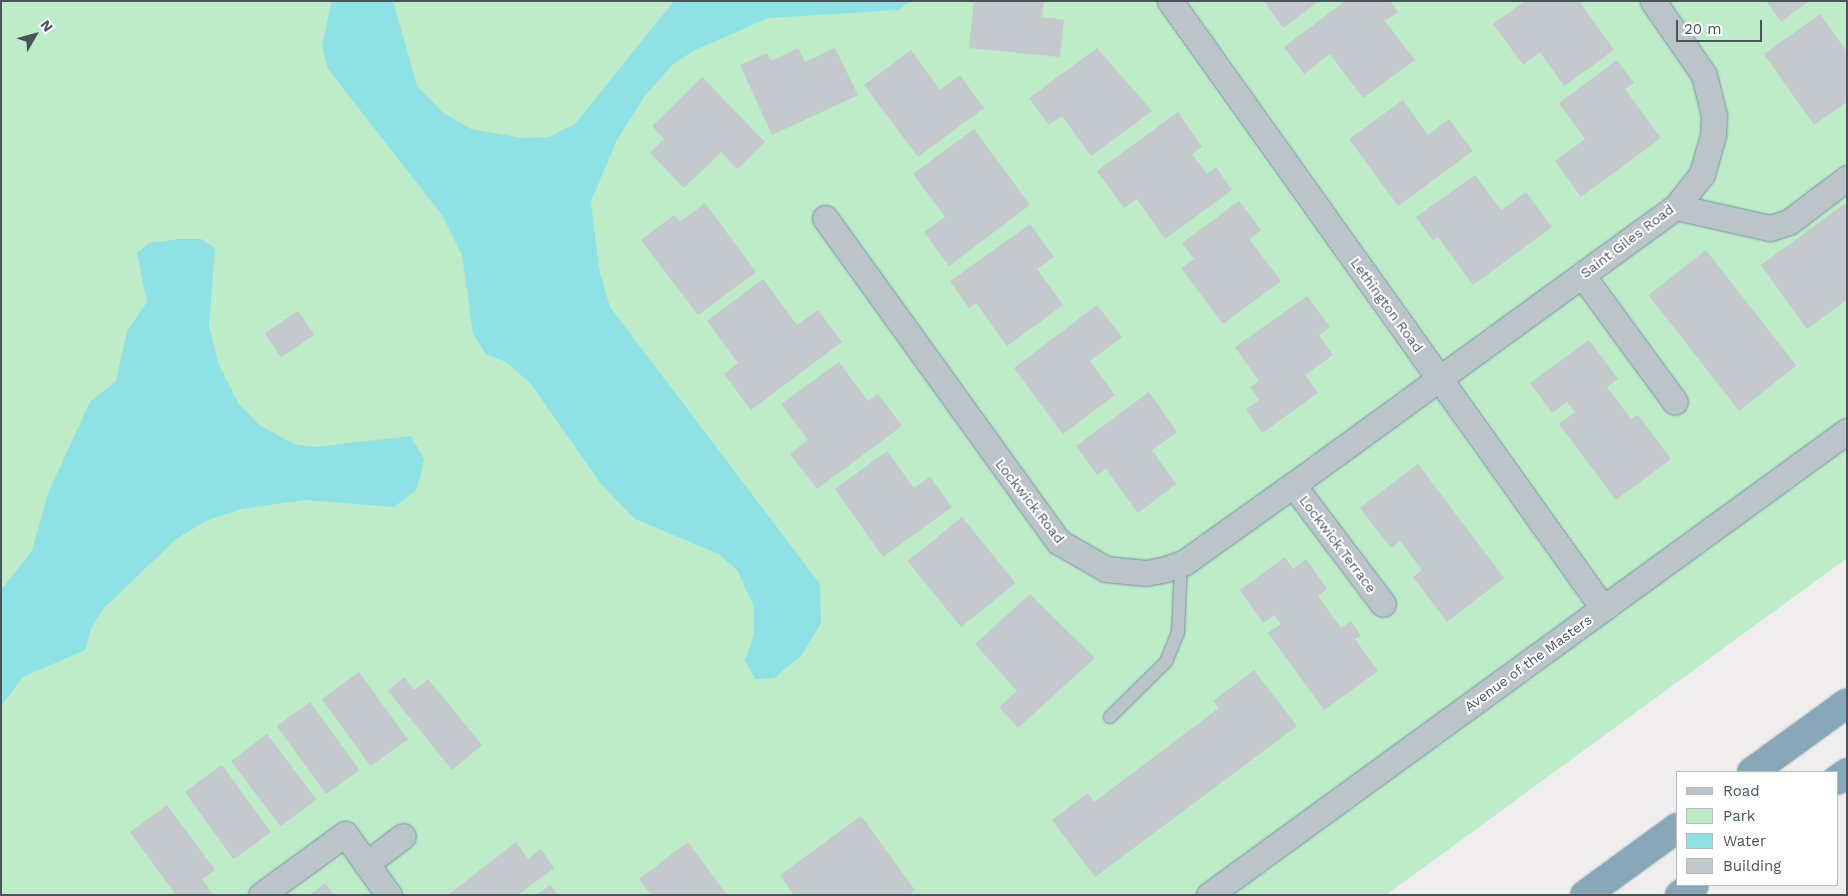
<!DOCTYPE html>
<style>
body{margin:0}
#map{position:relative;width:1848px;height:896px;overflow:hidden;background:#f0edee;font-family:"Work Sans",sans-serif}
div>[style]{position:absolute}
[style*='--x']{left:calc(var(--x)*1px);top:calc(var(--y)*1px);width:calc(var(--w)*1px);rotate:calc(var(--a)*1deg)}
.green>*{inset:0;background:#beebc8}
.water>*{inset:0;background:#8ee2e5}
.building>*{inset:0;background:#c4c9cd;transform-origin:0 0}
.roads{filter:drop-shadow(0 0 1px #7393a5) drop-shadow(0 0 1px #7393a5)}
.lane>*{height:12px;margin:-6px;padding:0 6px;transform-origin:6px;border-radius:6px;background:#bac4c9}
.street>*{height:25px;margin:-12.5px;padding:0 12.5px;transform-origin:12.5px;border-radius:12.5px;background:#bac4c9}
.highway>*{height:28px;margin:-14px;padding:0 14px;transform-origin:14px;border-radius:14px;background:#88a8b9}
span{translate:-50% -50%;white-space:nowrap;text-align:center;line-height:1.15;-webkit-text-stroke:4px #fff;paint-order:stroke}
.street-label{font-size:14px;color:#475459}
.frame{position:absolute;inset:0;border:2px solid #475459;pointer-events:none}
.legend{position:absolute;left:1676px;top:771px;width:162px;height:115px;box-sizing:border-box;background:#fff;border:1px solid #b5bbbd;margin:0;padding:6px 9px;list-style:none;font-size:15px;color:#475459}
.legend li{display:flex;align-items:center;gap:10px;height:25px}
.legend b{width:25px;border:1px solid #b5bbbd}
.north{position:absolute;left:10px;top:10px;width:50px;height:50px;-webkit-text-stroke:4px #fff;paint-order:stroke;rotate:52deg;font-size:14px;font-weight:700;line-height:20px;text-align:center;color:#475459}
.north::after{content:'';display:block;margin:auto;width:18px;height:22px;background:#475459;clip-path:polygon(50% 0,100% 100%,50% 72%,0 100%)}
.scale{position:absolute;left:1676px;top:20px;width:86px;height:22px;box-sizing:border-box;border:2px solid #475459;border-top:0;padding-left:6px;font-size:15px;line-height:18px;white-space:nowrap;color:#475459;-webkit-text-stroke:4px #fff;paint-order:stroke}
</style>
<div id="map">
<div class="green">
<i style="clip-path:polygon(1px 1px,1847px 1px,1847px 558px,1386px 895px,1px 895px)"></i>
</div>
<div class="water">
<i style="clip-path:polygon(332px 1px,393px 1px,417px 86px,442px 112px,471px 129px,523px 138px,549px 137px,575px 124px,674px 1px,911px 1px,898px 10px,768px 18px,693px 51px,672px 65px,644px 97px,617px 140px,591px 201px,599px 269px,610px 307px,820px 584px,821px 623px,801px 656px,774px 678px,755px 679px,745px 660px,754px 635px,754px 607px,738px 571px,719px 554px,635px 519px,601px 484px,531px 384px,506px 362px,486px 354px,473px 334px,462px 255px,442px 215px,328px 69px,322px 45px)"></i>
<i style="clip-path:polygon(178px 239px,201px 239px,215px 248px,209px 325px,218px 363px,238px 403px,259px 425px,294px 444px,314px 447px,411px 436px,424px 459px,421px 475px,415px 491px,394px 507px,305px 500px,241px 509px,206px 521px,176px 539px,104px 608px,91px 628px,85px 650px,23px 677px,1px 706px,1px 590px,32px 551px,48px 493px,90px 402px,116px 381px,127px 331px,147px 302px,137px 253px,149px 243px)"></i>
</div>
<div class="building">
<i style="clip-path:polygon(974px 1px,1044px 1px,1042px 17px,1064px 20px,1060px 57px,969px 48px)"></i>
<i style="clip-path:polygon(1264px 1px,1319px 1px,1283px 28px)"></i>
<i style="clip-path:polygon(1345px 1px,1390px 1px,1398px 12px,1385px 21px,1415px 60px,1363px 98px,1330px 54px,1304px 74px,1284px 47px)"></i>
<i style="clip-path:polygon(1525px 1px,1579px 1px,1614px 50px,1564px 86px,1540px 52px,1523px 65px,1493px 24px)"></i>
<i style="clip-path:polygon(1766px 1px,1809px 1px,1781px 22px)"></i>
<i style="clip-path:polygon(1820px 14px,1847px 52px,1847px 102px,1814px 125px,1764px 54px)"></i>
<i style="clip-path:polygon(798px 48px,805px 62px,835px 48px,858px 95px,772px 135px,740px 65px,767px 53px,771px 61px)"></i>
<i style="clip-path:polygon(1097px 48px,1152px 111px,1091px 156px,1062px 116px,1049px 125px,1029px 98px)"></i>
<i style="clip-path:polygon(911px 50px,940px 90px,960px 75px,984px 108px,918px 157px,864px 85px)"></i>
<i style="clip-path:polygon(1617px 60px,1634px 83px,1625px 89px,1661px 138px,1581px 197px,1555px 161px,1585px 139px,1559px 103px)"></i>
<i style="clip-path:polygon(702px 77px,765px 142px,737px 169px,721px 152px,684px 188px,650px 153px,664px 139px,652px 126px)"></i>
<i style="clip-path:polygon(1403px 100px,1428px 135px,1449px 119px,1473px 151px,1398px 206px,1349px 139px)"></i>
<i style="clip-path:polygon(1178px 112px,1202px 147px,1192px 154px,1207px 174px,1216px 167px,1232px 190px,1165px 239px,1137px 199px,1124px 208px,1097px 171px)"></i>
<i style="clip-path:polygon(974px 129px,1030px 205px,949px 266px,924px 232px,945px 217px,913px 174px)"></i>
<i style="clip-path:polygon(1475px 175px,1501px 210px,1526px 192px,1552px 227px,1473px 285px,1438px 237px,1433px 241px,1416px 217px)"></i>
<i style="clip-path:polygon(1239px 201px,1261px 230px,1249px 239px,1281px 281px,1223px 324px,1181px 268px,1194px 259px,1182px 243px)"></i>
<i style="clip-path:polygon(1847px 202px,1847px 300px,1807px 329px,1761px 265px)"></i>
<i style="clip-path:polygon(705px 203px,756px 272px,698px 315px,641px 240px,674px 215px,680px 222px)"></i>
<i style="clip-path:polygon(1030px 224px,1054px 257px,1037px 269px,1063px 305px,1007px 346px,976px 303px,969px 308px,950px 281px)"></i>
<i style="left:1706px;top:250px;width:147px;height:73px;rotate:52deg"></i>
<i style="clip-path:polygon(763px 279px,797px 325px,818px 310px,842px 342px,751px 410px,724px 374px,738px 363px,707px 321px)"></i>
<i style="clip-path:polygon(1307px 296px,1330px 327px,1319px 335px,1333px 355px,1305px 375px,1318px 393px,1262px 433px,1246px 409px,1259px 400px,1250px 387px,1259px 381px,1235px 347px)"></i>
<i style="clip-path:polygon(1097px 305px,1122px 337px,1090px 361px,1115px 395px,1063px 434px,1014px 368px)"></i>
<i style="left:298px;top:311px;width:29px;height:40px;rotate:56deg"></i>
<i style="clip-path:polygon(1589px 340px,1618px 379px,1607px 387px,1631px 419px,1638px 415px,1671px 459px,1616px 500px,1559px 424px,1575px 412px,1567px 402px,1552px 413px,1530px 383px)"></i>
<i style="clip-path:polygon(839px 362px,868px 401px,878px 394px,902px 426px,817px 489px,790px 454px,808px 440px,781px 404px)"></i>
<i style="clip-path:polygon(1149px 392px,1177px 432px,1152px 450px,1176px 484px,1138px 513px,1106px 469px,1097px 475px,1076px 446px)"></i>
<i style="clip-path:polygon(887px 451px,914px 488px,930px 477px,952px 507px,883px 557px,835px 489px)"></i>
<i style="clip-path:polygon(1418px 464px,1504px 578px,1447px 622px,1413px 577px,1422px 570px,1400px 541px,1391px 548px,1360px 508px)"></i>
<i style="left:962px;top:517px;width:85px;height:70px;rotate:51deg"></i>
<i style="clip-path:polygon(1285px 557px,1293px 569px,1306px 559px,1327px 589px,1318px 596px,1341px 628px,1351px 621px,1361px 636px,1355px 639px,1378px 671px,1324px 710px,1268px 633px,1281px 624px,1274px 615px,1263px 623px,1240px 590px)"></i>
<i style="clip-path:polygon(1030px 594px,1095px 658px,1018px 728px,999px 707px,1017px 691px,975px 644px)"></i>
<i style="clip-path:polygon(1254px 670px,1297px 726px,1095px 877px,1052px 820px,1088px 793px,1094px 802px,1219px 708px,1213px 701px)"></i>
<i style="left:359px;top:672px;width:83px;height:46px;rotate:54deg"></i>
<i style="clip-path:polygon(404px 677px,414px 690px,428px 679px,482px 745px,452px 770px,388px 691px)"></i>
<i style="left:310px;top:702px;width:84px;height:41px;rotate:54deg"></i>
<i style="left:267px;top:734px;width:82px;height:45px;rotate:53deg"></i>
<i style="left:222px;top:765px;width:83px;height:46px;rotate:54deg"></i>
<i style="clip-path:polygon(167px 805px,215px 870px,202px 879px,213px 895px,176px 895px,130px 832px)"></i>
<i style="clip-path:polygon(861px 816px,915px 890px,909px 895px,794px 895px,780px 875px)"></i>
<i style="clip-path:polygon(516px 842px,528px 859px,541px 849px,554px 868px,518px 895px,448px 895px)"></i>
<i style="clip-path:polygon(688px 842px,727px 895px,651px 895px,639px 879px)"></i>
<i style="clip-path:polygon(325px 883px,334px 895px,310px 895px)"></i>
<i style="clip-path:polygon(550px 885px,558px 895px,537px 895px)"></i>
</div>
<div class="roads">
<div class="lane">
<i style="--x:1110;--y:717;--w:78;--a:-44.5"></i>
<i style="--x:1166;--y:662;--w:31;--a:-68"></i>
<i style="--x:1178;--y:633;--w:70;--a:-87.5"></i>
</div>
<div class="street">
<i style="--x:1170;--y:1;--w:746;--a:54.5"></i>
<i style="--x:1676;--y:207;--w:96;--a:12.6"></i>
<i style="--x:1770;--y:228;--w:20;--a:-18"></i>
<i style="--x:1789;--y:222;--w:73;--a:-37.2"></i>
<i style="--x:825;--y:218;--w:400;--a:54.2"></i>
<i style="--x:1059;--y:542;--w:54;--a:29.9"></i>
<i style="--x:1106;--y:569;--w:40;--a:5.7"></i>
<i style="--x:1146;--y:573;--w:20;--a:-11"></i>
<i style="--x:1166;--y:569;--w:20;--a:-20"></i>
<i style="--x:1185;--y:562;--w:133;--a:-35.5"></i>
<i style="--x:1293;--y:485;--w:473;--a:-36"></i>
<i style="--x:1676;--y:207;--w:42;--a:-51.8"></i>
<i style="--x:1702;--y:174;--w:41;--a:-74.2"></i>
<i style="--x:1713;--y:135;--w:20;--a:-87"></i>
<i style="--x:1714;--y:115;--w:41;--a:-104"></i>
<i style="--x:1704;--y:75;--w:90;--a:-124.6"></i>
<i style="--x:1582;--y:275;--w:157;--a:53.8"></i>
<i style="--x:1293;--y:485;--w:149;--a:52.9"></i>
<i style="--x:366;--y:864;--w:46;--a:-37.1"></i>
<i style="--x:261;--y:895;--w:104;--a:-36"></i>
<i style="--x:345;--y:834;--w:75;--a:54.2"></i>
<i style="--x:1209;--y:895;--w:789;--a:-36.03"></i>
</div>
<div class="highway">
<i style="--x:1752;--y:772;--w:117;--a:-36"></i>
<i style="--x:1837;--y:780;--w:12;--a:-35"></i>
<i style="--x:1585;--y:895;--w:114;--a:-36.1"></i>
<i style="--x:1680;--y:895;--w:17;--a:-36"></i>
</div>
</div>
<div class="street-label">
<span style="left:1627px;top:241px;rotate:-37deg">Saint Giles Road</span>
<span style="left:1387px;top:305px;rotate:54deg">Lethington Road</span>
<span style="left:1030px;top:501px;rotate:52deg">Lockwick Road</span>
<span style="left:1338px;top:544px;rotate:53deg">Lockwick Terrace</span>
<span style="left:1528px;top:663px;rotate:-36deg">Avenue of the Masters</span>
</div>
<div class="frame"></div>
<ul class="legend">
<li><b style="height:6px;background:#bac4c9"></b>Road</li>
<li><b style="height:14px;background:#beebc8"></b>Park</li>
<li><b style="height:14px;background:#8ee2e5"></b>Water</li>
<li><b style="height:14px;background:#c4c9cd"></b>Building</li>
</ul>
<div class="north">N</div>
<div class="scale">20 m</div>
</div>
